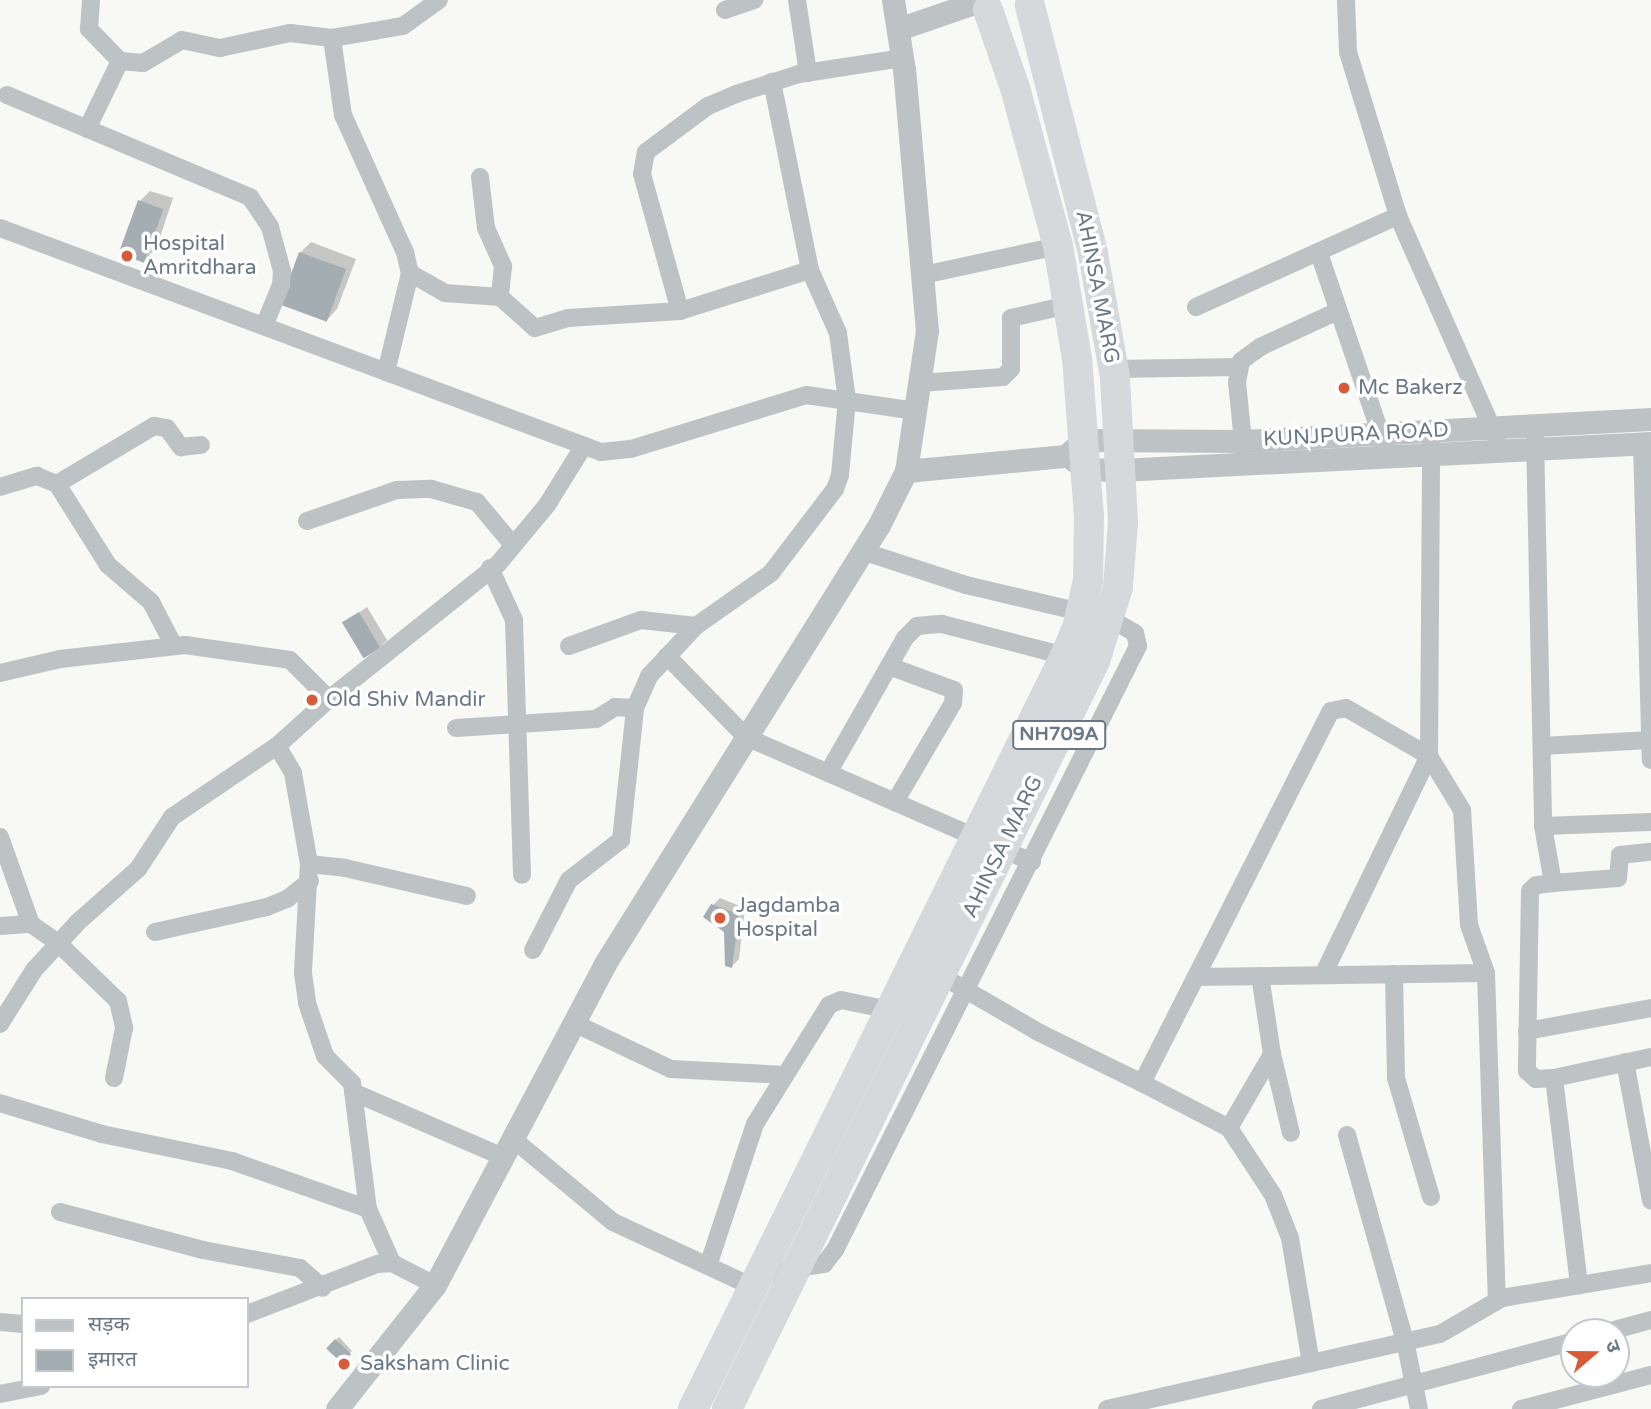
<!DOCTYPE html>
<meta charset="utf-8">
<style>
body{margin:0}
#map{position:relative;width:1651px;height:1409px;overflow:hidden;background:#f8f8f5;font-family:"Varela Round","Noto Sans Devanagari",sans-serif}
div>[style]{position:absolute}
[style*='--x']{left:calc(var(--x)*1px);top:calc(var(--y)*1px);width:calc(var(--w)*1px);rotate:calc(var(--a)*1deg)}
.shadow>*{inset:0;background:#0003;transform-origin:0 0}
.building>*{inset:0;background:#a4adb2;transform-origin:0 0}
.minor>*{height:18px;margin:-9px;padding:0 9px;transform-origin:9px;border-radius:9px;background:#bdc2c5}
.tertiary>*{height:23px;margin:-11.5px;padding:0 11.5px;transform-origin:11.5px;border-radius:11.5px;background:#bdc2c5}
.trunk>*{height:30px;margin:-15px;padding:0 15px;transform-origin:15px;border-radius:15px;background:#d5d9dc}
.dots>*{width:19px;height:19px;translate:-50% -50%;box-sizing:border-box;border:4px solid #fff;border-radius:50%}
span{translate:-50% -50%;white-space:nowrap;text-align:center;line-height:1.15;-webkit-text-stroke:7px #fff;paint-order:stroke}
.shield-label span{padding:2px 5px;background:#fff;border:2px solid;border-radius:5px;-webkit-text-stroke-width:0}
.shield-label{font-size:19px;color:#697884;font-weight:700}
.poi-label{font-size:21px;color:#697884}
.left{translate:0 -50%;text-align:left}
.street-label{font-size:21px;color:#697884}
.legend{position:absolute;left:21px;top:1297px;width:228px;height:91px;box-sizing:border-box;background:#fff;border:2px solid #c3c9ce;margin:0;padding:9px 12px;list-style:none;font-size:21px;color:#697884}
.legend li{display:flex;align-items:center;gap:14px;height:35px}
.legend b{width:35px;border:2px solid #c3c9ce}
.north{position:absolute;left:1560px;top:1318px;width:70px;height:70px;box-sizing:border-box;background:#fff;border:2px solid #c3c9ce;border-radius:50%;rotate:70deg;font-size:19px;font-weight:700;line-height:28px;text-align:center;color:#697884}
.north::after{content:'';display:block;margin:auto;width:24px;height:32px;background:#d75b37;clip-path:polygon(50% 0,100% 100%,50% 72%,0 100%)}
</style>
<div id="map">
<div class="shadow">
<i style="clip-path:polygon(150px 191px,173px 198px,156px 249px,145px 260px,140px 201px)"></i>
<i style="clip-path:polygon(311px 242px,356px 259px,337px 309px,327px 320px,300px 253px)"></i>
<i style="clip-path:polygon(367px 607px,387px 640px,380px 647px,344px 623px)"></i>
<i style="clip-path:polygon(720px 898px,745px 908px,739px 959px,732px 966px,726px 931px,713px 905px)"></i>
<i style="left:339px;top:1337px;width:19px;height:16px;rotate:47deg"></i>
</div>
<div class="building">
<i style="left:138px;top:200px;width:27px;height:57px;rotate:20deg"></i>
<i style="left:299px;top:252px;width:50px;height:56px;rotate:20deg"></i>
<i style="left:359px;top:612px;width:42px;height:20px;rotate:59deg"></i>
<i style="clip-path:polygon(711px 904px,739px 914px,732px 968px,725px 966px,724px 932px,703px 917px)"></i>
<i style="left:335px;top:1339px;width:22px;height:13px;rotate:43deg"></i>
</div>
<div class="minor">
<i style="--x:797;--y:0;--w:74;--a:81.4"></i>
<i style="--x:1346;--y:0;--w:52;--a:87.8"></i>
<i style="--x:1348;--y:52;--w:171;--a:73"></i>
<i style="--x:1398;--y:216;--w:242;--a:66.1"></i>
<i style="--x:725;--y:10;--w:31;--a:-19"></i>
<i style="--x:332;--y:38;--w:78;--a:81.9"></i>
<i style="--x:343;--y:115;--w:150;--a:65.7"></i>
<i style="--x:405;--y:252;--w:22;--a:77"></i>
<i style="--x:410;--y:273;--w:102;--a:103.6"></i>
<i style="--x:120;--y:61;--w:23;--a:5"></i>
<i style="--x:143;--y:63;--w:45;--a:-30.5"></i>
<i style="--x:182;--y:40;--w:39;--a:12"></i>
<i style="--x:220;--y:48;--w:72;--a:-12.1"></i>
<i style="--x:290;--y:33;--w:42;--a:6.8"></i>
<i style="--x:332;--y:38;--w:43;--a:-9.5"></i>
<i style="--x:374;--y:31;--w:29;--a:-10"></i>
<i style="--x:403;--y:26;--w:44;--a:-35.8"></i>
<i style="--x:7;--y:95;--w:264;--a:22.8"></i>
<i style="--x:250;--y:197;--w:36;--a:56"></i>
<i style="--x:270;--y:227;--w:46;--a:74.7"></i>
<i style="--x:282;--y:271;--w:14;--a:94"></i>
<i style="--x:281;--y:285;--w:44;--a:112.5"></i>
<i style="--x:87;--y:129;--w:76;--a:-64.1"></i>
<i style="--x:120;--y:61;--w:45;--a:-134.1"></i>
<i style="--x:89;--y:29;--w:29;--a:-86"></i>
<i style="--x:480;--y:177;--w:51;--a:83.3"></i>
<i style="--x:486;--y:228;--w:42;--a:65.9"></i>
<i style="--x:503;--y:266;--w:31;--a:96"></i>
<i style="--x:0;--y:228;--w:641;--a:20.44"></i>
<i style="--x:601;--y:452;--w:30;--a:-6"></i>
<i style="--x:631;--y:449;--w:183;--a:-17.1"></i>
<i style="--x:806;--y:395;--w:111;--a:8.3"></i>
<i style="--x:1319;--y:253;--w:202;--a:71.2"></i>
<i style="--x:410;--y:273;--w:40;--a:29.7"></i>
<i style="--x:445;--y:293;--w:55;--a:4.2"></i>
<i style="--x:500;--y:297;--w:47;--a:41.5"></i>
<i style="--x:535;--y:328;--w:34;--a:-17"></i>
<i style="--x:568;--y:318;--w:112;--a:-3.6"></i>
<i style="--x:680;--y:311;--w:136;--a:-17.5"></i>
<i style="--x:923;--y:275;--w:138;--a:-12.1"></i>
<i style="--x:1196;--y:307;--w:222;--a:-24.3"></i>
<i style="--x:680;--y:311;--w:142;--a:-105.5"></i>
<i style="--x:642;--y:174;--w:22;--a:-80"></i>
<i style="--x:646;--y:152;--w:77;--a:-36.6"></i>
<i style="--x:708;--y:106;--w:30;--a:-23"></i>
<i style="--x:736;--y:94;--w:66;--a:-17.6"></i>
<i style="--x:799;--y:74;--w:104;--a:-8.8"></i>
<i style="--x:1114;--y:369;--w:125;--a:-0.9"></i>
<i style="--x:920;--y:383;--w:83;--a:-4.1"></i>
<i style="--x:1003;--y:377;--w:11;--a:-45"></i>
<i style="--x:1011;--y:369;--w:51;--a:-90"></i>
<i style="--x:1011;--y:318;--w:58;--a:-12.8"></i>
<i style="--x:1535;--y:436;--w:390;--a:88.8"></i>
<i style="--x:1543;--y:826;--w:58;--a:80"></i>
<i style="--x:1553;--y:883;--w:17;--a:173"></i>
<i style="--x:1536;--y:885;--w:8;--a:135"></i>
<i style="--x:1530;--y:891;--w:180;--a:91"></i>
<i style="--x:1527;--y:1071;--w:12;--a:42"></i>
<i style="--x:1536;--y:1079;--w:18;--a:-3"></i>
<i style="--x:1554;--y:1078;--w:99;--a:-12.2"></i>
<i style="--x:1243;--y:441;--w:59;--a:-95.8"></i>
<i style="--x:1237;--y:382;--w:21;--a:-79"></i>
<i style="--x:1241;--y:361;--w:24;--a:-36"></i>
<i style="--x:1260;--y:347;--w:86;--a:-24.8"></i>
<i style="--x:1642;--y:444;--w:316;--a:88.4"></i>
<i style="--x:57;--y:484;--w:113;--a:-30.9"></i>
<i style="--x:154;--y:426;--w:13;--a:9"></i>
<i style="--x:167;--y:428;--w:24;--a:54"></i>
<i style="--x:181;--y:447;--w:20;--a:-6"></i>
<i style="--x:0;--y:487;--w:39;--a:-17"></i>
<i style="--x:37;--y:476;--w:22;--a:22"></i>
<i style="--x:57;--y:484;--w:96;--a:57.8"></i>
<i style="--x:108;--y:565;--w:57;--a:40.7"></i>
<i style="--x:151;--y:602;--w:47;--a:62.4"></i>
<i style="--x:307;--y:521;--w:95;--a:-19"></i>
<i style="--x:397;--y:490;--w:34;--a:-2"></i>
<i style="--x:431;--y:489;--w:48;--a:15.8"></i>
<i style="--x:477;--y:502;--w:56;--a:50.1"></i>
<i style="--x:862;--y:551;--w:109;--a:18.1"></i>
<i style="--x:966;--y:585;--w:118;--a:13.2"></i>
<i style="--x:490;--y:568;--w:57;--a:65.2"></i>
<i style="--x:514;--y:620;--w:255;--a:88.2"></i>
<i style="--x:569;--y:646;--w:77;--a:-19.9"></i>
<i style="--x:641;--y:620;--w:55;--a:6.2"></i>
<i style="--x:667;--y:656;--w:113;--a:45.7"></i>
<i style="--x:746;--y:737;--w:312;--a:23.6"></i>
<i style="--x:889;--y:666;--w:69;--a:20.3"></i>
<i style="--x:954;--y:690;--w:13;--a:94"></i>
<i style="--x:953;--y:703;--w:115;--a:120.4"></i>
<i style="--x:0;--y:673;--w:62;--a:-13.1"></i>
<i style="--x:60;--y:659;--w:126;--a:-6.4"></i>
<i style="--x:185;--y:645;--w:106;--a:8.1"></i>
<i style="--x:290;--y:660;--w:55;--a:45"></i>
<i style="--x:456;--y:728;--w:140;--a:-3.7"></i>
<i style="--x:596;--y:719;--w:22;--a:-32"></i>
<i style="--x:615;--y:707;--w:20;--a:3"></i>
<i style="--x:277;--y:746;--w:31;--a:59"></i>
<i style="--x:293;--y:773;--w:92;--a:80"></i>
<i style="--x:309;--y:864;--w:109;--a:93.2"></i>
<i style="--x:303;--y:973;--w:30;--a:82"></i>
<i style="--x:307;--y:1003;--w:56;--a:71.2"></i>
<i style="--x:325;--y:1056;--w:38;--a:45"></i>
<i style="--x:352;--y:1083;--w:127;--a:82.8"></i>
<i style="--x:368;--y:1209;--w:59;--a:66"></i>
<i style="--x:1542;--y:746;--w:108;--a:-3.2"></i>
<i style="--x:828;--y:773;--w:155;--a:-60.3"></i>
<i style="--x:905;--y:638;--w:17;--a:-45"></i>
<i style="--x:917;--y:626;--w:25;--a:-5"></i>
<i style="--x:942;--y:624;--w:127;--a:14.6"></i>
<i style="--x:1543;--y:826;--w:108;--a:-2.1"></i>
<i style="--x:0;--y:837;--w:92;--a:70.4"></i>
<i style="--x:31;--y:924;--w:33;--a:35"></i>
<i style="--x:58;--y:943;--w:83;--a:44"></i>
<i style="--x:118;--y:1001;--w:28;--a:77"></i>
<i style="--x:124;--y:1028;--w:51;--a:101.3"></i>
<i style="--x:309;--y:864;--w:36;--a:6"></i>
<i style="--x:345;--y:868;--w:125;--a:12.9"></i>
<i style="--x:1553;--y:883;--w:65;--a:-4.4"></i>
<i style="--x:1618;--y:878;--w:23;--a:-85"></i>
<i style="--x:1620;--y:855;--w:31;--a:-6"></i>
<i style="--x:0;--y:926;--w:31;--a:-4"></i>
<i style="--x:155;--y:932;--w:115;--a:-12.6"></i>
<i style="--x:267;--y:907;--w:22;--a:-22"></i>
<i style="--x:287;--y:899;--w:29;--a:-38"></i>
<i style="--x:533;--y:950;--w:79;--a:-62.8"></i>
<i style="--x:569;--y:880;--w:66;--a:-37.6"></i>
<i style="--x:621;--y:840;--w:133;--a:-83.9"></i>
<i style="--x:635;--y:708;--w:35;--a:-66"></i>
<i style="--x:649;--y:676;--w:69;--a:-46.8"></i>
<i style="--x:696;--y:626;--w:92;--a:-35.2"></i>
<i style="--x:771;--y:573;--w:106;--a:-52.7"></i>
<i style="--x:835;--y:489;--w:15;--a:-70"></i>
<i style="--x:840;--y:475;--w:75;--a:-84.7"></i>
<i style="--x:847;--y:400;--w:68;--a:-97.7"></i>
<i style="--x:838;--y:333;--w:69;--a:-114"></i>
<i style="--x:810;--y:270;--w:192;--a:-101.4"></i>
<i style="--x:1394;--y:974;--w:104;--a:88.9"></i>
<i style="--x:1396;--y:1078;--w:124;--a:73.6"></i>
<i style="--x:940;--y:975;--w:116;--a:30.1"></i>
<i style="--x:1040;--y:1033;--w:114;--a:26.1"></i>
<i style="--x:1142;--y:1083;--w:417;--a:-63.1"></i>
<i style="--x:1331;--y:711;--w:15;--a:-11"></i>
<i style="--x:1346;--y:708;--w:96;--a:30"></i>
<i style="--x:1429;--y:756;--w:63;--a:58.6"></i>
<i style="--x:1462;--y:810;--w:115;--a:86.5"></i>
<i style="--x:1469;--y:925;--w:51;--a:70.5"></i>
<i style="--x:1486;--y:973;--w:328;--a:88.1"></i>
<i style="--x:1323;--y:975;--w:243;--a:-64.2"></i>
<i style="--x:1429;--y:756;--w:313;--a:-89.6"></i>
<i style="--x:1196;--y:977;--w:290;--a:-0.8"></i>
<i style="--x:574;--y:1023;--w:107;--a:25.4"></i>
<i style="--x:671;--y:1069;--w:114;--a:3"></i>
<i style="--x:0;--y:1024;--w:64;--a:-57.8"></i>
<i style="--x:34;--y:970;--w:65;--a:-47.5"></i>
<i style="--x:78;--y:922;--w:80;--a:-41.5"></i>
<i style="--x:138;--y:869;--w:62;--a:-56.8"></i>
<i style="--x:172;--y:817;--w:127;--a:-34.1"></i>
<i style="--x:277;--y:746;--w:70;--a:-42.1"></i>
<i style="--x:329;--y:699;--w:216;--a:-38.6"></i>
<i style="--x:498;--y:564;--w:77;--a:-50.3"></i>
<i style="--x:547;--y:505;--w:68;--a:-58.2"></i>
<i style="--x:1527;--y:1031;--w:126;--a:-10.5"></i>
<i style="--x:1272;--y:1054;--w:81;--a:76.5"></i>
<i style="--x:1625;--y:1062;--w:141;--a:79.4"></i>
<i style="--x:1554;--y:1078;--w:209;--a:83.1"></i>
<i style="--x:1142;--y:1083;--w:98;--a:27.3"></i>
<i style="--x:1229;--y:1128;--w:80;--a:56.7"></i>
<i style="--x:1273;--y:1195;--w:46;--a:68.4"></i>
<i style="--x:1290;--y:1238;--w:127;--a:80.5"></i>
<i style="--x:353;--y:1092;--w:163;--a:23.4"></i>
<i style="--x:0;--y:1103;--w:107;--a:16.9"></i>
<i style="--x:102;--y:1134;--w:133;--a:11.7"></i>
<i style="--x:232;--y:1161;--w:144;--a:19.4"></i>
<i style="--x:1229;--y:1128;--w:86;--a:-59.8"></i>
<i style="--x:1272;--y:1054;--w:79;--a:-98.7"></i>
<i style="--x:1347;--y:1135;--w:214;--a:74.3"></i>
<i style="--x:1405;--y:1341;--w:69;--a:78.4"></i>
<i style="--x:513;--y:1139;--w:130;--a:39.7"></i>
<i style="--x:613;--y:1222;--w:154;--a:24.9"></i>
<i style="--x:60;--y:1212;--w:148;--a:14.9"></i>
<i style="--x:203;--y:1250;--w:99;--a:10.5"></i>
<i style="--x:300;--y:1268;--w:30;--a:41"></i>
<i style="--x:709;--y:1263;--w:146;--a:-71.7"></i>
<i style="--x:755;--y:1124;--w:140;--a:-58.1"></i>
<i style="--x:829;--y:1005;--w:13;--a:-23"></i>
<i style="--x:841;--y:1000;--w:50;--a:11.5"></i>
<i style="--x:760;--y:1274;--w:65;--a:-8.9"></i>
<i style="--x:824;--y:1264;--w:18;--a:-52"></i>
<i style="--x:835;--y:1250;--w:676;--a:-63.36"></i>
<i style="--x:1138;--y:646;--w:13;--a:-103"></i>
<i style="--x:1135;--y:633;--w:30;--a:-150"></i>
<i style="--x:247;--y:1314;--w:139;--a:-21"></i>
<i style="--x:377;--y:1264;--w:15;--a:-4"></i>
<i style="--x:392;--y:1263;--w:48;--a:27.1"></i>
<i style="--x:0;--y:1322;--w:23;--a:5"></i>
<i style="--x:1607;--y:1332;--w:46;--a:-15.3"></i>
<i style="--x:0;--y:1394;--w:42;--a:-11"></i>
<i style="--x:1107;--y:1409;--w:341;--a:-12.7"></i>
<i style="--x:1440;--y:1334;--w:72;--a:-30.1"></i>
<i style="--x:1502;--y:1298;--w:151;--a:-9.5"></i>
<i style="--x:1321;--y:1409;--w:262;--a:-15"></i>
<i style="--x:1521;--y:1409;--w:134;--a:-14.7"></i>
</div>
<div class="tertiary">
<i style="--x:898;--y:29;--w:87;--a:-18.9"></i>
<i style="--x:1066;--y:456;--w:23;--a:-43"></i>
<i style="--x:1083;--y:440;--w:160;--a:0.4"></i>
<i style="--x:1243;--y:441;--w:409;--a:-3.1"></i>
<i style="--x:1072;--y:459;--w:17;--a:36"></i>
<i style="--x:1086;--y:469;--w:34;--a:2"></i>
<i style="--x:1120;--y:470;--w:532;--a:-2.91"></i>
<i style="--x:906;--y:471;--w:161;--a:-5.4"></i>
<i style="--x:337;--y:1409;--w:158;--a:-51.7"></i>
<i style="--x:435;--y:1285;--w:365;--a:-62.1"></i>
<i style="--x:606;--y:962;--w:515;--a:-58.01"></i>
<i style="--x:879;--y:525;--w:60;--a:-63.4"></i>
<i style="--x:906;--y:471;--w:142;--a:-81.5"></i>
<i style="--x:927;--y:331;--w:262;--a:-95"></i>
<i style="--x:904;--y:70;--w:71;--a:-98.9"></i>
</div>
<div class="trunk">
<i style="--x:693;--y:1409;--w:840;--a:-63.71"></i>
<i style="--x:1065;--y:656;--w:34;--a:-67"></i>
<i style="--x:1078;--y:625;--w:46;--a:-77.5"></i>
<i style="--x:1088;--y:580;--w:63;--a:-89.1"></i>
<i style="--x:1089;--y:517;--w:158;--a:-94.3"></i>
<i style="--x:1077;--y:359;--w:115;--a:-99.5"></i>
<i style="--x:1058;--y:246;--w:164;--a:-105.2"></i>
<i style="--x:1015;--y:88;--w:83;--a:-109.1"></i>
<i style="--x:727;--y:1409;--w:834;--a:-63.8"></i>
<i style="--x:1095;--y:661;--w:77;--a:-72.7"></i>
<i style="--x:1118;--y:587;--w:65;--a:-85.6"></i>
<i style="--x:1123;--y:522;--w:145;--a:-93.2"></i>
<i style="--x:1115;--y:377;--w:126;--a:-100.1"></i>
<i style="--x:1093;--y:253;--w:256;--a:-104.3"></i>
</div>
<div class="dots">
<i style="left:127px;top:256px;background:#d75b37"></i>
<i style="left:1344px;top:388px;background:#d75b37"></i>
<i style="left:312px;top:700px;background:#d75b37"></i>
<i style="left:720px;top:918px;background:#d75b37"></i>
<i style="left:344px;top:1364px;background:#d75b37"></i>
</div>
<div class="shield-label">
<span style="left:1059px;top:735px">NH709A</span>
</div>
<div class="poi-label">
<span class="left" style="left:143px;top:256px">Hospital<br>Amritdhara</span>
<span class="left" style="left:1358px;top:388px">Mc Bakerz</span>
<span class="left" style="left:326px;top:700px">Old Shiv Mandir</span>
<span class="left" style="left:736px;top:918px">Jagdamba<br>Hospital</span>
<span class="left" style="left:360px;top:1364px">Saksham Clinic</span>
</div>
<div class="street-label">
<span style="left:1097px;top:287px;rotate:79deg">AHINSA MARG</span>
<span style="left:1356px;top:435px;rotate:-3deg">KUNJPURA ROAD</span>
<span style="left:1003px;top:847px;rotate:-64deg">AHINSA MARG</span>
</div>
<ul class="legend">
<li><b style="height:9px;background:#bdc2c5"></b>सड़क</li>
<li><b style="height:19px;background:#a4adb2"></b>इमारत</li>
</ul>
<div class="north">उ</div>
</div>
